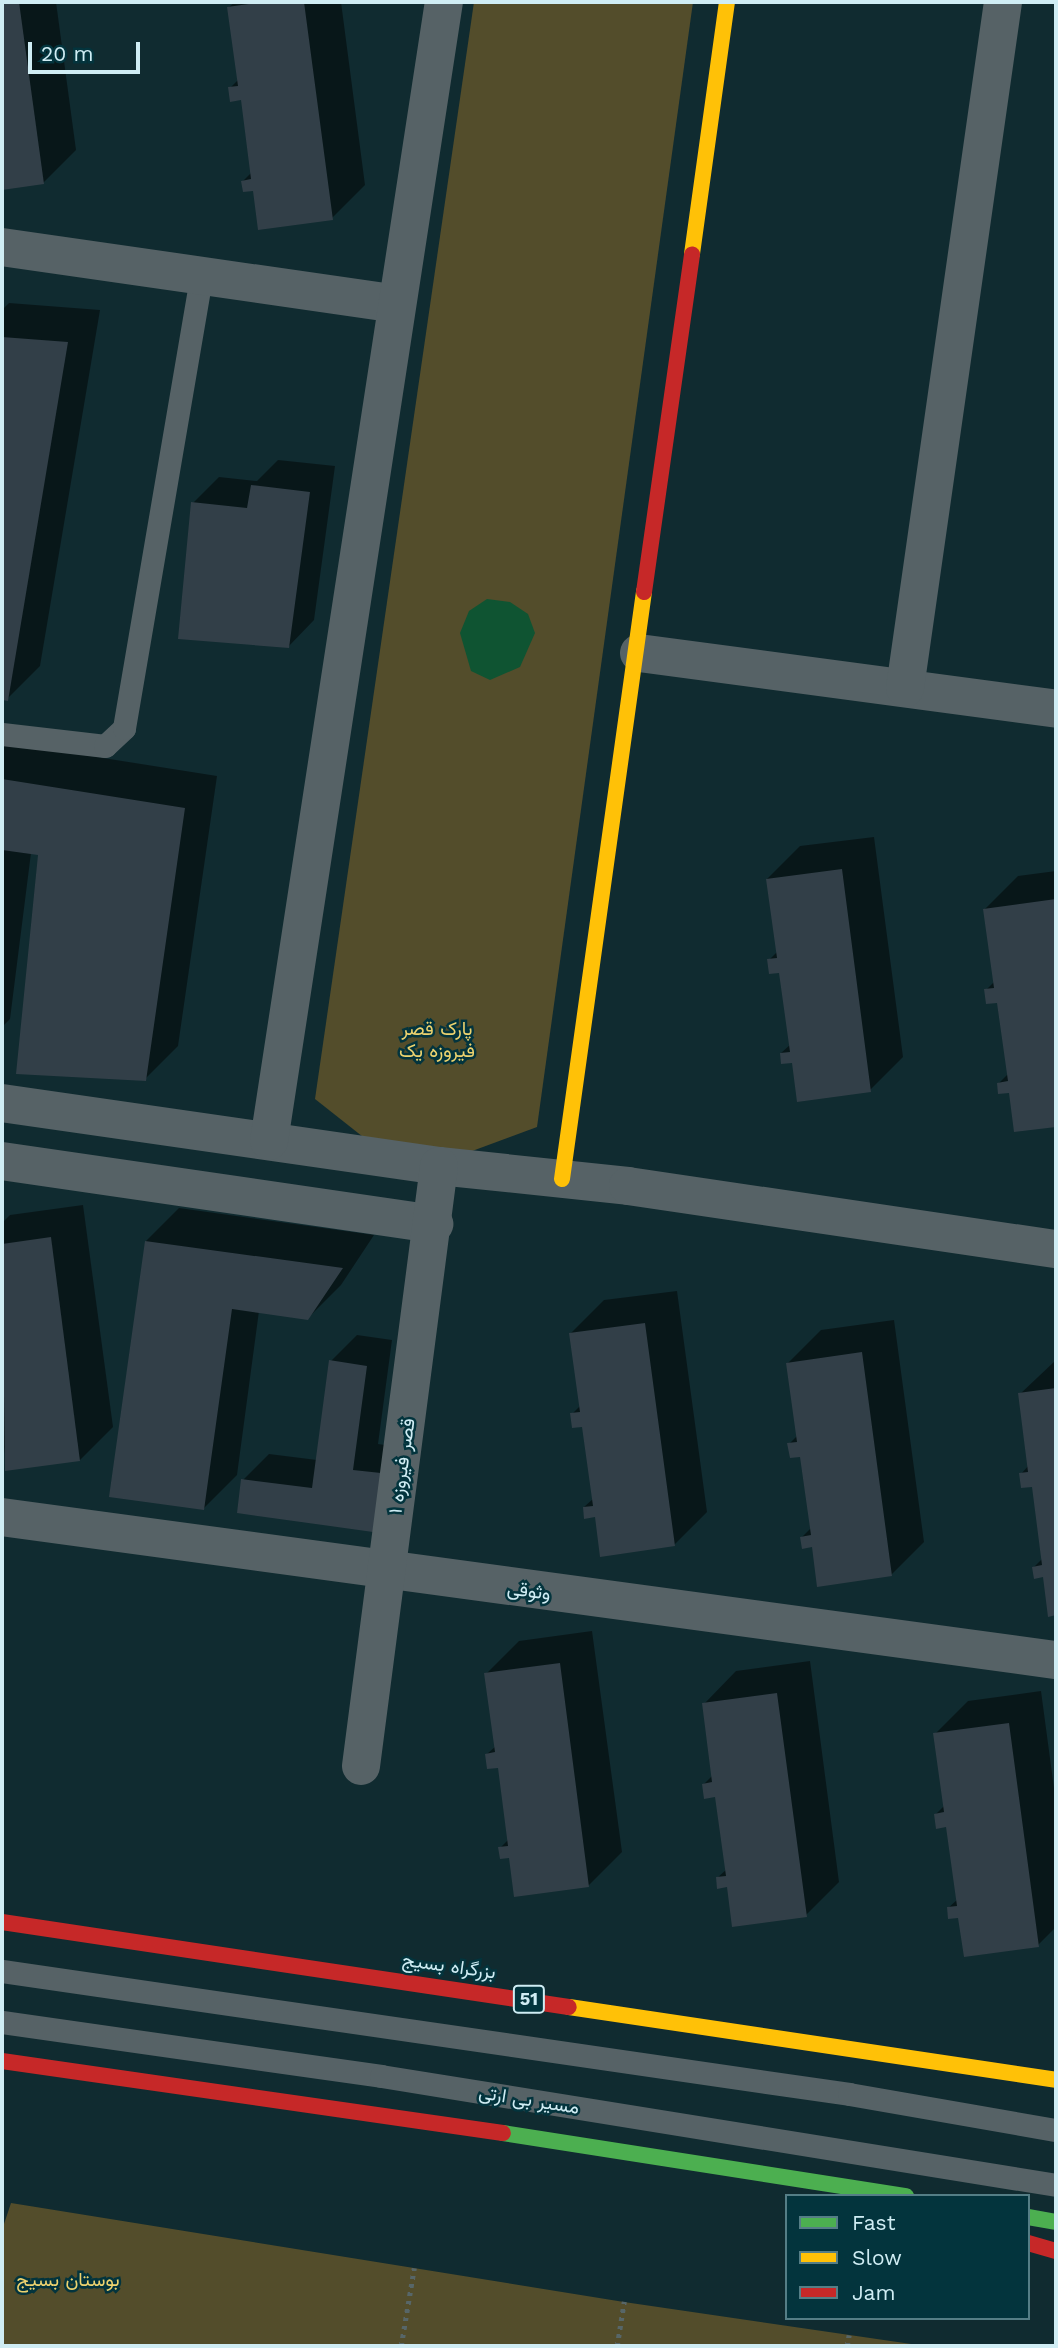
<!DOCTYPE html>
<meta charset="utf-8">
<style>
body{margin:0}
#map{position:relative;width:1058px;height:2348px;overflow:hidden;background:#102b30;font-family:"Work Sans",Vazirmatn,sans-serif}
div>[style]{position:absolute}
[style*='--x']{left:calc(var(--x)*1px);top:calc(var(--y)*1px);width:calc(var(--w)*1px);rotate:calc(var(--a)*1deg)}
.green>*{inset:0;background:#534d2b}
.water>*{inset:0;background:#0f5432}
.shadow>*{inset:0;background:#0007}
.building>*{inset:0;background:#323f48}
.path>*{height:4.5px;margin-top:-2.25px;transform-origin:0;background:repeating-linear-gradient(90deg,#576668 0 3.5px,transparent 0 8.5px)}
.lane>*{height:23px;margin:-11.5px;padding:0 11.5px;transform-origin:11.5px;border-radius:11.5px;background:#566266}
.street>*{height:38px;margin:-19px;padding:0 19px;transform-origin:19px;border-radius:19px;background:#566266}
.fast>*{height:16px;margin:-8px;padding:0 8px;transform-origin:8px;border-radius:8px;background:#4caf50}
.slow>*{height:16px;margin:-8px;padding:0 8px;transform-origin:8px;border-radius:8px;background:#ffc107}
.jam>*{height:16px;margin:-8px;padding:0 8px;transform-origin:8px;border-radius:8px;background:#c62828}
span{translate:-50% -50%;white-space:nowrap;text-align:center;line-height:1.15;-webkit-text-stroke:5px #03343d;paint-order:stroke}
.shield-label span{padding:2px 5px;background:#03343d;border:2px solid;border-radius:5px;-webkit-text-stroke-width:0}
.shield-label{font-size:18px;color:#d0edf4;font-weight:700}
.park-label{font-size:19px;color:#edd36f}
.street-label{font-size:19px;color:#d0edf4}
.frame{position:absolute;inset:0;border:4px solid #d0edf4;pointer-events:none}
.legend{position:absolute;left:785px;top:2194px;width:245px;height:126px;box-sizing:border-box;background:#03343d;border:2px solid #557e86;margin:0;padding:9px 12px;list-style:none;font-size:21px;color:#d0edf4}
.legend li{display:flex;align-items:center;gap:14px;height:35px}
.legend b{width:35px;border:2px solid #557e86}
.scale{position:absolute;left:28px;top:42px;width:112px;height:32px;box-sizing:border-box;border:4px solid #d0edf4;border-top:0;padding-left:9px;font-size:21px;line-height:24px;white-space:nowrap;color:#d0edf4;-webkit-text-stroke:5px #03343d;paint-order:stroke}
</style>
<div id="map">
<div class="green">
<i style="clip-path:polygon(474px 2px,693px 2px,537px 1127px,410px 1174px,315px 1099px)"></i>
<i style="clip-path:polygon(11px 2203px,624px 2302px,925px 2346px,2px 2346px,2px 2230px)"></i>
</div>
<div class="water">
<i style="clip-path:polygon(487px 599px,510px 602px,528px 614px,535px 633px,520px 667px,490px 680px,471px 671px,460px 633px,469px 611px)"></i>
</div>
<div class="shadow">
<i style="clip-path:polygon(2px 2px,56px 2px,76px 150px,43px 183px,2px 188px)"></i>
<i style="clip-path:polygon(235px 2px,341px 2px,365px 185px,332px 218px,243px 181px,252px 172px,242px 98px,230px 88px,239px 79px,229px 7px)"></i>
<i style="clip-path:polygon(9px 303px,100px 310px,40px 666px,7px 699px,2px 699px,2px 310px)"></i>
<i style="clip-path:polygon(278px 460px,335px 466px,314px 620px,288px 647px,193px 503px,219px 477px,257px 481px)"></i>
<i style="clip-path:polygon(2px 742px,217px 776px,178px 1046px,145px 1079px,39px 854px,31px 853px,10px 1019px,2px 1027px)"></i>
<i style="clip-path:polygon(874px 837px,903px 1057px,870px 1090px,781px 1053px,791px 1044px,781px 971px,769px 960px,778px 951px,767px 879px,800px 846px)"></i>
<i style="clip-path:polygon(1056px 871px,1056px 1125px,1015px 1130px,1010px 1091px,999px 1083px,1008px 1074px,999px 1001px,986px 990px,995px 981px,985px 909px,1018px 876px)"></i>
<i style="clip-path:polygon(83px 1205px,113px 1427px,80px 1460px,7px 1470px,2px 1431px,2px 1223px,10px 1215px)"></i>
<i style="clip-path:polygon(179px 1208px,374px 1235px,341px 1285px,308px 1318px,259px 1311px,237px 1475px,204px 1508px,146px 1241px)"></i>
<i style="clip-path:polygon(677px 1291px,707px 1512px,674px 1545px,584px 1507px,594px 1498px,584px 1425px,572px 1414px,581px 1405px,571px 1333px,604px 1300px)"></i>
<i style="clip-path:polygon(894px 1320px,924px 1542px,891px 1575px,802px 1537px,811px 1528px,802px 1455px,789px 1444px,798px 1435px,788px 1363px,821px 1330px)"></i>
<i style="clip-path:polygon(357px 1335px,392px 1340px,378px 1444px,406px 1448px,398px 1504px,243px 1480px,269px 1454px,317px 1460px,331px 1361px)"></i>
<i style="clip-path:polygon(1056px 1360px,1056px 1614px,1050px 1615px,1045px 1575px,1034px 1567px,1043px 1558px,1033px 1485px,1021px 1474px,1029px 1465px,1020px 1394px)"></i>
<i style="clip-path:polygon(592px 1631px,622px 1852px,589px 1885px,500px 1848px,509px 1839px,499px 1766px,487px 1754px,496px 1746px,486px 1674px,519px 1641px)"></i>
<i style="clip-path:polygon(810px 1661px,839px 1882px,806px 1915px,717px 1878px,727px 1869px,717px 1796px,704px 1784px,713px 1775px,704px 1704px,736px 1671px)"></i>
<i style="clip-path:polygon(1041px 1691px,1056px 1803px,1056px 1927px,1038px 1945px,948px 1908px,958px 1899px,948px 1825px,936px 1814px,945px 1805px,935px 1734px,968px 1701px)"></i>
</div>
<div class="building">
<i style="clip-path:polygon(2px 2px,19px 2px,44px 184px,2px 190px)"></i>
<i style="clip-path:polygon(264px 2px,304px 2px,333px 220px,258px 230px,253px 191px,243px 192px,241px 181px,251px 179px,241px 100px,230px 102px,228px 87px,238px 86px,227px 7px)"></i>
<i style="clip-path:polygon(2px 337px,68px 342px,8px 701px,2px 700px)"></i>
<i style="clip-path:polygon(251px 485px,310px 492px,289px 648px,178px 639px,191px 502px,247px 508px)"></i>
<i style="clip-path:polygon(2px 779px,185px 808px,146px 1081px,16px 1074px,38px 855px,2px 850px)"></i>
<i style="clip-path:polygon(842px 869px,871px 1092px,797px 1102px,792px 1063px,781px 1064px,780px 1053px,790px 1052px,779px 973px,769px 974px,767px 959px,777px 958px,766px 879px)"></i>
<i style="clip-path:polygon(1056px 899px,1056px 1127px,1014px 1132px,1009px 1093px,998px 1094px,997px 1083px,1008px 1081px,997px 1003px,986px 1004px,984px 989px,994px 988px,983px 909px)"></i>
<i style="clip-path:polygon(51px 1237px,80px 1461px,5px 1471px,2px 1244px)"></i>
<i style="clip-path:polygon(145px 1241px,343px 1268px,308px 1320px,232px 1309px,204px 1510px,109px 1497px)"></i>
<i style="clip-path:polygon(645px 1323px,675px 1546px,600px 1557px,595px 1517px,584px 1519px,583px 1507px,593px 1506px,582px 1427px,572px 1428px,570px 1413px,580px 1412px,569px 1333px)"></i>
<i style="clip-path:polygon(862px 1352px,892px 1576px,817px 1587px,812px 1547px,802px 1549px,800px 1537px,811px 1535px,800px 1457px,790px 1458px,787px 1443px,797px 1442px,786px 1363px)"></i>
<i style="clip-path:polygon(329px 1360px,367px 1366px,353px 1470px,381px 1473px,373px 1532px,237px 1513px,241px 1479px,312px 1488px)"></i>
<i style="clip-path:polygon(1056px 1388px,1056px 1615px,1048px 1617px,1043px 1577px,1034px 1579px,1032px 1567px,1042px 1565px,1032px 1487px,1021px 1488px,1019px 1473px,1028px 1472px,1018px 1393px)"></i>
<i style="clip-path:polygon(560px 1663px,589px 1887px,514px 1897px,509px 1858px,500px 1859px,498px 1847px,508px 1846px,498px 1768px,487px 1769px,485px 1754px,495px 1752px,484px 1673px)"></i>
<i style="clip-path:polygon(777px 1693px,807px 1917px,732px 1927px,727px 1887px,717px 1889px,716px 1877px,726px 1876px,715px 1797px,704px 1799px,702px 1784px,712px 1782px,702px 1703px)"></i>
<i style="clip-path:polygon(1009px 1723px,1039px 1947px,964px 1957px,958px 1918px,948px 1919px,947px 1907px,957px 1906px,946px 1827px,936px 1829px,934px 1814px,944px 1812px,933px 1733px)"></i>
</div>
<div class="path">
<i style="--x:401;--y:2346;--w:79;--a:-80.5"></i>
<i style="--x:617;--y:2346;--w:45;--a:-81"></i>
<i style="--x:847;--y:2346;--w:11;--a:-80"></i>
</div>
<div class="lane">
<i style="--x:2;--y:734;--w:104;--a:6.6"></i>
<i style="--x:105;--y:746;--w:26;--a:-43"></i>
<i style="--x:124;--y:728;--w:459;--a:-80.3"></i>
<i style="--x:2;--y:1971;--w:856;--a:8.26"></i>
<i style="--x:849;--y:2094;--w:210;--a:9.9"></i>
<i style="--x:2;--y:2022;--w:383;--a:8.1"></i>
<i style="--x:381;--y:2076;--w:684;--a:9.17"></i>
</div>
<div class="street">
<i style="--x:2;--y:247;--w:399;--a:8.2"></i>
<i style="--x:639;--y:653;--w:421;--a:7.6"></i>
<i style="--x:905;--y:688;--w:693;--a:-81.87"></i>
<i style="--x:2;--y:1103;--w:442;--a:8.2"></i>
<i style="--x:439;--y:1166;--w:190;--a:6"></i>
<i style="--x:628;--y:1186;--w:433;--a:8.4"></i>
<i style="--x:269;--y:1141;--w:1152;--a:-81.27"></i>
<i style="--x:2;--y:1161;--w:437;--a:8.3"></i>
<i style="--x:2;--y:1517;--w:1064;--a:7.73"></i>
<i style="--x:361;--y:1766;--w:605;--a:-82.59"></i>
</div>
<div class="fast">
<i style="--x:503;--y:2133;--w:408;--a:8.9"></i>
<i style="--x:1028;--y:2217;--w:28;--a:10"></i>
</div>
<div class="slow">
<i style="--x:692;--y:254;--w:254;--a:-82.1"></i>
<i style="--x:562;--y:1179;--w:593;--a:-82.05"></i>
<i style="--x:569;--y:2007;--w:492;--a:8.5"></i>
</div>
<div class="jam">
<i style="--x:644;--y:592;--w:341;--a:-81.9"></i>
<i style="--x:2;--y:1922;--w:573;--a:8.53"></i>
<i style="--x:2;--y:2061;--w:506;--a:8.18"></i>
<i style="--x:1028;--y:2243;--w:29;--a:16"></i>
</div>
<div class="shield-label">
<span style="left:529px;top:1999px">51</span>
</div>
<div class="park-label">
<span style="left:437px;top:1040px">پارک قصر<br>فیروزه یک</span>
<span style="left:68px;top:2280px">بوستان بسیج</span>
</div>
<div class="street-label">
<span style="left:402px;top:1466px;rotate:-82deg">قصر فیروزه ۱</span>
<span style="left:529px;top:1591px;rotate:7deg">وثوقی</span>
<span style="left:449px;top:1966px;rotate:8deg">بزرگراه بسیج</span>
<span style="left:529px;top:2100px;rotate:9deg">مسیر بی ارتی</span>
</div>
<div class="frame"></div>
<ul class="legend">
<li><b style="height:9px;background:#4caf50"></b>Fast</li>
<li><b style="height:9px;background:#ffc107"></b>Slow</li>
<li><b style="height:9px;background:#c62828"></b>Jam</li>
</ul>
<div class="scale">20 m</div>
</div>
